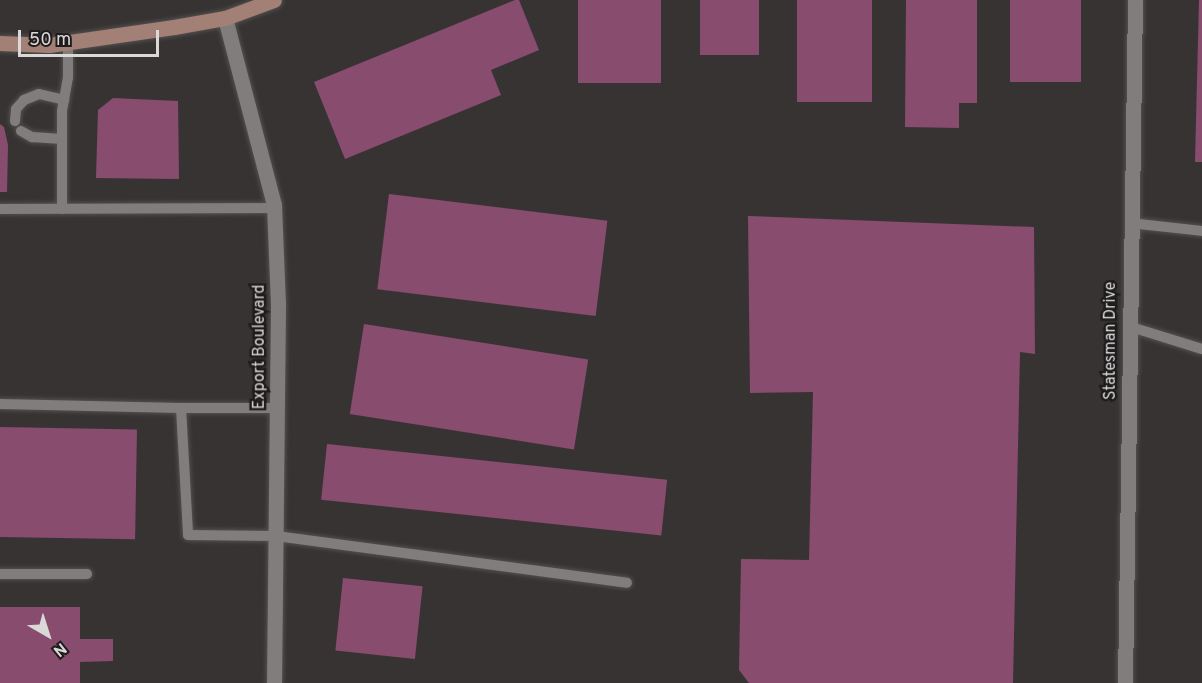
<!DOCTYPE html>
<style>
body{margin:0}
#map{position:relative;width:1202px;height:683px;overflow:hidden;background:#383333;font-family:Overpass,sans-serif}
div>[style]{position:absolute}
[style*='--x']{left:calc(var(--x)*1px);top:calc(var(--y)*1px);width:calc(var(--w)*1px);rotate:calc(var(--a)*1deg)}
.building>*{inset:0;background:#884c6f;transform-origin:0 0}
.roads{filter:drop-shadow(0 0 2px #545050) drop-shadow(0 0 2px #545050)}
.lane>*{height:10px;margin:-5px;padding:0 5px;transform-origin:5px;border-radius:5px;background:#827d7d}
.street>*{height:15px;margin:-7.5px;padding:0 7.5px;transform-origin:7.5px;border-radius:7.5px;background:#827d7d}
.secondary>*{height:15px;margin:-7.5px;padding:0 7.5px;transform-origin:7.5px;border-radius:7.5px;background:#a38075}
span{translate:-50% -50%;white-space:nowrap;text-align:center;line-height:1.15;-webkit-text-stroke:5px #1d1b1b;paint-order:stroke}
.street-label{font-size:16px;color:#dbd8d8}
.north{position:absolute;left:18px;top:605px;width:60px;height:60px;-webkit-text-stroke:4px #1d1b1b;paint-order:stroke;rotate:141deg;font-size:16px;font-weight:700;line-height:24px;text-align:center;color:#dbd8d8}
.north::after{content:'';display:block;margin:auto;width:21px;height:27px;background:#dbd8d8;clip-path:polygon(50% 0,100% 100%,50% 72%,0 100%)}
.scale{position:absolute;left:18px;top:30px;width:141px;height:27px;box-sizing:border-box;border:3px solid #dbd8d8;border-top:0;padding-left:8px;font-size:18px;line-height:21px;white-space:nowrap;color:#dbd8d8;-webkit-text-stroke:4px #1d1b1b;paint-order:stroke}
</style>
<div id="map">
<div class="building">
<i style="clip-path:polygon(515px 0,519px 0,539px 50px,491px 70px,501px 95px,345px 159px,314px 82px)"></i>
<i style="left:578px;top:0;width:83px;height:83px"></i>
<i style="left:700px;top:0;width:59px;height:55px"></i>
<i style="left:797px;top:0;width:75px;height:102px"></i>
<i style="clip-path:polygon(906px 0,977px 0,977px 103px,959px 103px,959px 128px,905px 127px)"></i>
<i style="left:1010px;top:0;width:71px;height:82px"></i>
<i style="clip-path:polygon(1199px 0,1202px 0,1202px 162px,1195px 162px)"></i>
<i style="clip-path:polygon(113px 98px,178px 101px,179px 179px,96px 178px,98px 110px)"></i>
<i style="clip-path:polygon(0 124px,4px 127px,8px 145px,7px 192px,0 192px)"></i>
<i style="left:389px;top:194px;width:220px;height:96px;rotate:7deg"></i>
<i style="clip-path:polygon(748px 216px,1034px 227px,1035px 354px,1020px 352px,1013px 683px,749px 683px,739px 670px,741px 559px,809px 560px,813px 392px,750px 393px)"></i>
<i style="left:364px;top:324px;width:227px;height:91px;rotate:9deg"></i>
<i style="left:0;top:427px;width:137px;height:110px;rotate:1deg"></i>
<i style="left:327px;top:444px;width:342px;height:56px;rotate:6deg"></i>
<i style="left:343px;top:578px;width:80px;height:73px;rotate:6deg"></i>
<i style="clip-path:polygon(0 607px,80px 607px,80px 639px,113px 639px,113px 661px,80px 662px,80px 683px,0 683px)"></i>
</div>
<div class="roads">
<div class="lane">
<i style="--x:15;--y:121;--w:12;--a:-85"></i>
<i style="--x:16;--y:109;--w:12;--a:-48"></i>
<i style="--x:24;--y:100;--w:16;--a:-22"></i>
<i style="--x:39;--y:94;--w:26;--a:13"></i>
<i style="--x:21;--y:131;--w:13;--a:29"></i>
<i style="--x:32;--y:137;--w:30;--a:4"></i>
<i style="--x:0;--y:209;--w:274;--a:-0.2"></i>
<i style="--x:62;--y:209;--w:98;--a:-90"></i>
<i style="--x:62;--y:111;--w:34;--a:-80"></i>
<i style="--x:68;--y:78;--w:35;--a:-90"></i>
<i style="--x:1130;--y:223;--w:72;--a:6.3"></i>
<i style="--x:1128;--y:326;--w:77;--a:17.3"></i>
<i style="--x:0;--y:404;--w:181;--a:1.3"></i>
<i style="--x:278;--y:408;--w:97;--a:180"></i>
<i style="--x:181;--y:408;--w:127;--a:86.8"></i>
<i style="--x:188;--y:535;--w:88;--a:0.7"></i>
<i style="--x:276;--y:536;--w:354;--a:7.6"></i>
<i style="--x:0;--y:574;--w:87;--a:0"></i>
</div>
<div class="street">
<i style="--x:225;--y:18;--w:193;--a:75.3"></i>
<i style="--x:274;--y:205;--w:99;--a:87.7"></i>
<i style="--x:278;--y:304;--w:379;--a:90.6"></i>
<i style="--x:1125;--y:683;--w:683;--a:-89.16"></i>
</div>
<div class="secondary">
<i style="--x:0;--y:43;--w:49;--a:2.3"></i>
<i style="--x:49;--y:45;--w:126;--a:-8.2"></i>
<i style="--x:174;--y:27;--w:52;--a:-10"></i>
<i style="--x:225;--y:18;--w:52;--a:-20.2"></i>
</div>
</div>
<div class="street-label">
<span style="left:1111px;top:341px;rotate:-90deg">Statesman Drive</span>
<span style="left:260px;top:347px;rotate:-90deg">Export Boulevard</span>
</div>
<div class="north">N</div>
<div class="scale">50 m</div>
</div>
